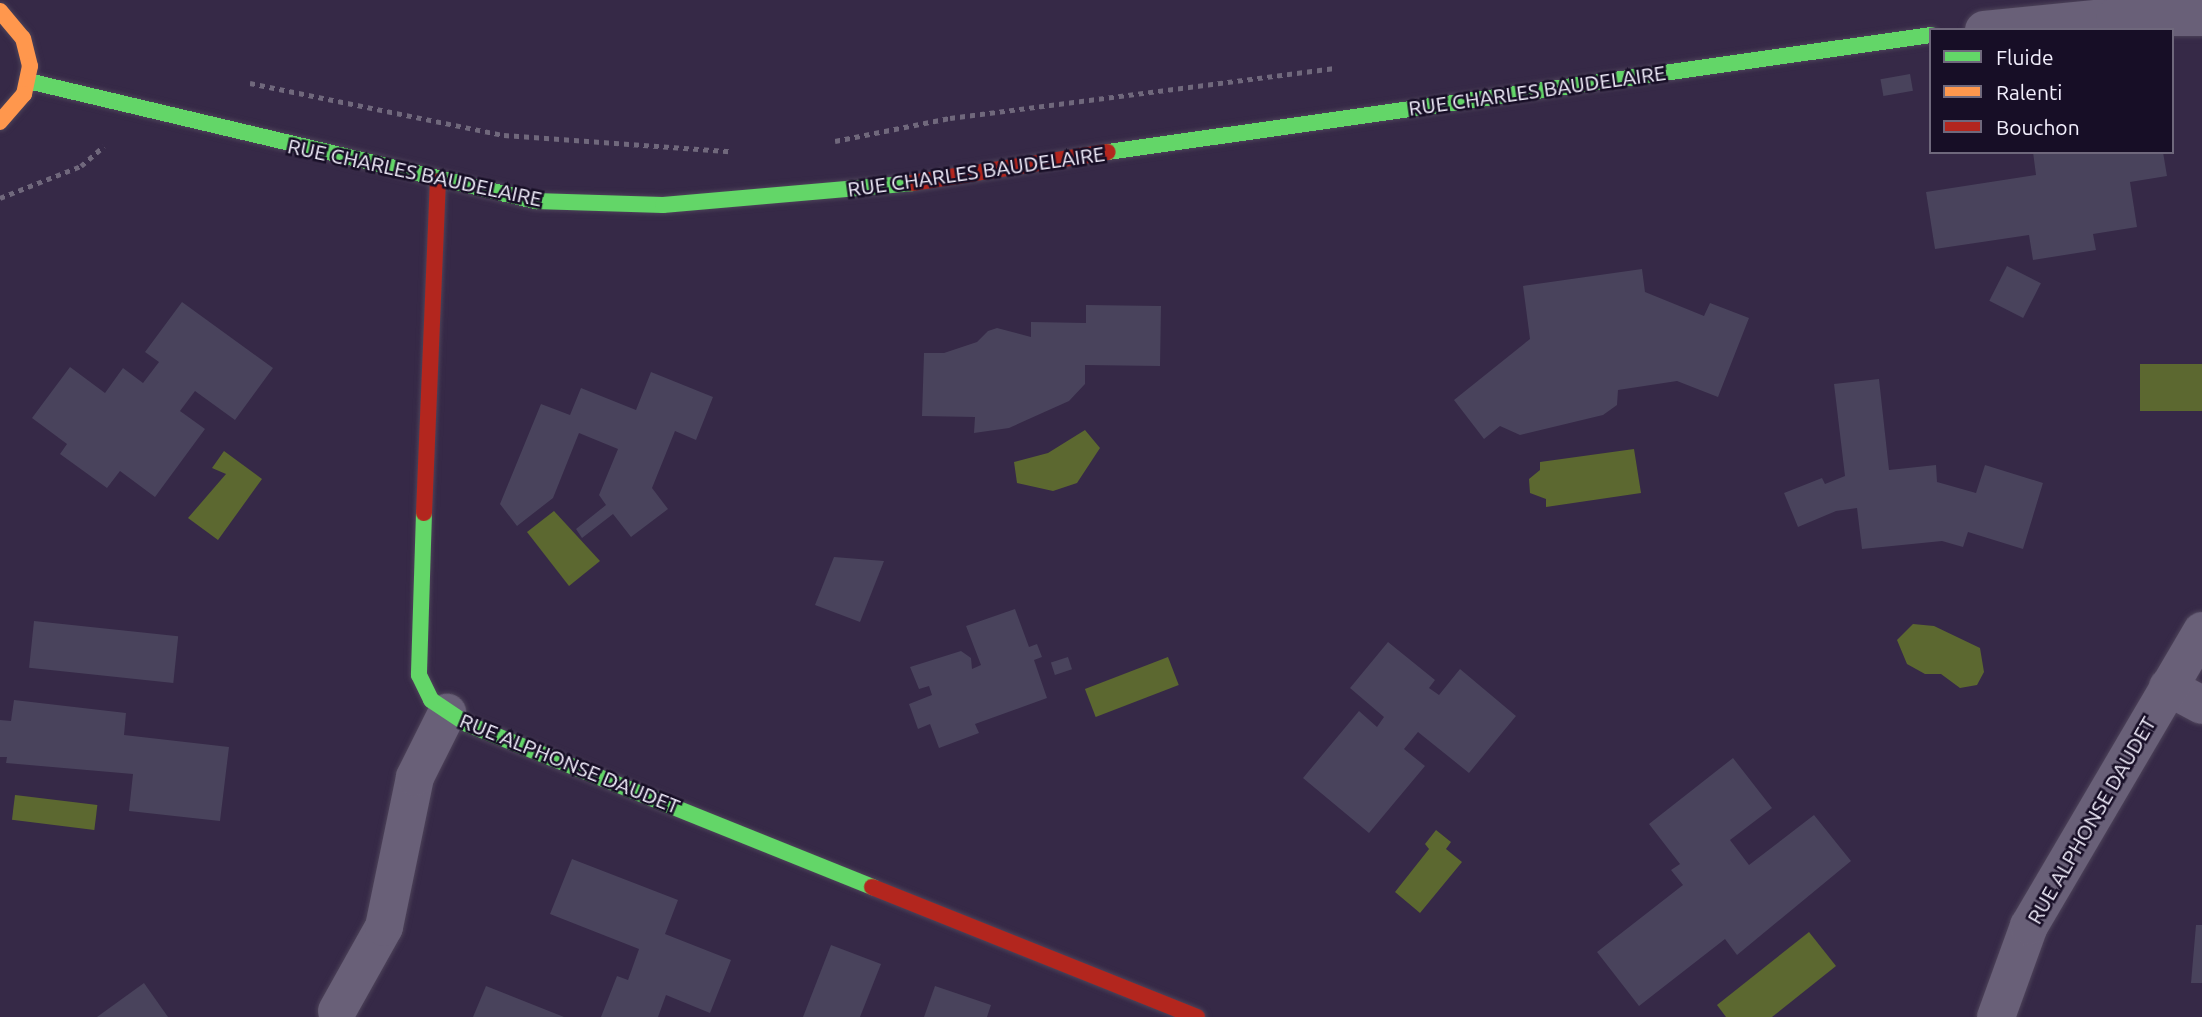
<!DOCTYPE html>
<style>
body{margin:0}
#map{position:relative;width:2202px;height:1017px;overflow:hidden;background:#362947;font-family:Ubuntu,sans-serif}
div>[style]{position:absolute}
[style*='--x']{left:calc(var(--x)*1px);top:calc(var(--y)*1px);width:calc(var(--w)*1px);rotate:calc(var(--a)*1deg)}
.water>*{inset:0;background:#5c6830;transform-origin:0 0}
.building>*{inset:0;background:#49435c;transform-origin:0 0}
.path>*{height:4.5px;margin-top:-2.25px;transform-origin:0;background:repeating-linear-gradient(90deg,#70687c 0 5px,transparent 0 10px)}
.roads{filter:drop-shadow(0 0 2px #4d4359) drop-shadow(0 0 2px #4d4359)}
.street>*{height:38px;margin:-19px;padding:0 19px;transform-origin:19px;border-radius:19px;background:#696078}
.fast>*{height:16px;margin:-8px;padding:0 8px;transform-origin:8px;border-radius:8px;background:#63d668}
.slow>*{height:16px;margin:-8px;padding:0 8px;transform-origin:8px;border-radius:8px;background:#ff974d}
.jam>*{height:16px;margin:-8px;padding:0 8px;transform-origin:8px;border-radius:8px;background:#b3261e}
span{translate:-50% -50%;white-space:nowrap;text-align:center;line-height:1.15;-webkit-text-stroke:5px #170e26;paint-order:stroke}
.street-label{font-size:21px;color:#f3effd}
.legend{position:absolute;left:1929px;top:28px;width:245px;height:126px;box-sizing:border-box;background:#170e26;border:2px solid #6f687c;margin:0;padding:9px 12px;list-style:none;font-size:21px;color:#f3effd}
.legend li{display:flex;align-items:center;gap:14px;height:35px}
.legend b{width:35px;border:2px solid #6f687c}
</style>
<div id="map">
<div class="water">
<i style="left:2202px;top:364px;width:47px;height:62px;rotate:90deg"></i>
<i style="clip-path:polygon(1085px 430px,1100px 448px,1077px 483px,1053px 491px,1017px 483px,1014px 462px,1048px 453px)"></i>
<i style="clip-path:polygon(1634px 449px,1641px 493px,1546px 507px,1546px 499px,1530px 493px,1529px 479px,1540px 470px,1540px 462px)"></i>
<i style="clip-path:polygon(224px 451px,262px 479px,218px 540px,188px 518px,226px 474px,212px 468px)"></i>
<i style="clip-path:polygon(554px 511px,600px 561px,569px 586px,527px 532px)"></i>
<i style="clip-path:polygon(1913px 624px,1934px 626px,1980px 648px,1984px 672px,1977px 685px,1960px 688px,1941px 674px,1925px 674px,1907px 664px,1897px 640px)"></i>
<i style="left:1168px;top:657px;width:30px;height:89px;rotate:69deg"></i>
<i style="left:15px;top:795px;width:83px;height:25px;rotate:7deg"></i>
<i style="clip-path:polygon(1436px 830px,1451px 842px,1446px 849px,1462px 862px,1420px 913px,1395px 892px,1429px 849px,1425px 844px)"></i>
<i style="clip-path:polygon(1809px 932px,1836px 966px,1772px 1017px,1726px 1017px,1717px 1005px)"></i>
</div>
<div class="building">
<i style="left:1910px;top:74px;width:17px;height:30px;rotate:80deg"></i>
<i style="clip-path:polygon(2033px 152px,2163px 152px,2167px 176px,2130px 182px,2137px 227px,2093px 234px,2096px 250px,2033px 260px,2029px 235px,1935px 249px,1926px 192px,2036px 175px)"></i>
<i style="left:2007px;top:266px;width:38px;height:39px;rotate:27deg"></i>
<i style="clip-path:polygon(1642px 269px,1645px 292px,1704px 316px,1710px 303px,1749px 318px,1718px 397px,1677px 381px,1618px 390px,1617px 405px,1603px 415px,1520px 435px,1500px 426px,1484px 439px,1454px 400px,1530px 339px,1523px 286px)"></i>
<i style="clip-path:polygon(182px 302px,273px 368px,235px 420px,195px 391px,180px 411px,205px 429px,155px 497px,120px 471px,107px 488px,60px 454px,67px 444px,32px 418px,70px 367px,105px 393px,123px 368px,143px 383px,159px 362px,145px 352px)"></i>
<i style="clip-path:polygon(1086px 305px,1161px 306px,1160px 366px,1085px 365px,1085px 384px,1069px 401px,1009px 428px,974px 433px,975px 417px,922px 416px,924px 353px,944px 353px,977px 342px,988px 331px,997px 328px,1031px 337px,1031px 322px,1086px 323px)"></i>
<i style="clip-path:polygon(651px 372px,713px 397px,696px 440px,675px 431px,652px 488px,668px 509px,631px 537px,613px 514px,582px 538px,576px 529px,606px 505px,599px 495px,618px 449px,579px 433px,553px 498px,517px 526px,500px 504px,541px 404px,570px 415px,581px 388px,636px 410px)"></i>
<i style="clip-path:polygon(1879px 379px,1889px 470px,1936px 465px,1937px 482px,1976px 493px,1985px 465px,2043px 483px,2023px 549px,1968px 532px,1963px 547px,1942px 541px,1862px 549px,1857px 508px,1836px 511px,1798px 527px,1784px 493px,1822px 478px,1825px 484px,1845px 476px,1834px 384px)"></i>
<i style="clip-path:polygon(834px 557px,884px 561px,860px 622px,815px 605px)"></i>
<i style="clip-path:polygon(1015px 609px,1029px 647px,1037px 644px,1042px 657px,1034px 660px,1047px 698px,975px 724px,979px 733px,939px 748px,930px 724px,918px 729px,909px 704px,932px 695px,929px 686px,919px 689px,910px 667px,961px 651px,971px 658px,972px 669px,981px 665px,966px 626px)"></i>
<i style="left:34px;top:621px;width:145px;height:47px;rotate:6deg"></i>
<i style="clip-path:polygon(1388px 642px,1435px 680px,1429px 688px,1439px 695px,1460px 669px,1516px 716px,1469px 773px,1418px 732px,1404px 749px,1425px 766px,1369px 833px,1303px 778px,1359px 711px,1377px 727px,1384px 717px,1350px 688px)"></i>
<i style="left:1068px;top:657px;width:13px;height:18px;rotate:72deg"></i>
<i style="clip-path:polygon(14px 700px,126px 713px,124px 735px,229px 747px,220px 821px,129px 811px,133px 774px,6px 763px,7px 757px,0 757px,0 720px,11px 721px)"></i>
<i style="clip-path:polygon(1733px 758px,1772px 808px,1730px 840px,1749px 865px,1814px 815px,1851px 861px,1737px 955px,1725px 939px,1639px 1006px,1597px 952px,1683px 885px,1671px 870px,1680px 864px,1649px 824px)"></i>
<i style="clip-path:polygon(572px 859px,678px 900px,665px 934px,731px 960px,710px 1013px,666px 995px,658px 1017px,601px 1017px,617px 976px,628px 980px,639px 949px,550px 914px)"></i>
<i style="clip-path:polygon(2196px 925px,2202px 925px,2202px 983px,2191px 983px)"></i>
<i style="clip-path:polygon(831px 945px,881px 964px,860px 1017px,803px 1017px)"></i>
<i style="clip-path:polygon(144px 983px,168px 1017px,97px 1017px)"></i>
<i style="clip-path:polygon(486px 986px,564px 1017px,473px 1017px)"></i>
<i style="clip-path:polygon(935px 986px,991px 1005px,987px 1017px,924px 1017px)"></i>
</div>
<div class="path">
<i style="--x:250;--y:83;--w:259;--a:11.6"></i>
<i style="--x:504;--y:135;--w:226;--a:4.1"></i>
<i style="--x:835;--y:141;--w:117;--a:-11.3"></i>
<i style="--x:950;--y:118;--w:388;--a:-7.4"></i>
<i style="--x:0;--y:198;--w:87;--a:-21.6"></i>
<i style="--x:81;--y:166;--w:30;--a:-41"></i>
</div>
<div class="roads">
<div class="street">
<i style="--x:1984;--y:30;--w:132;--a:-5.7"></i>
<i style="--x:2115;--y:17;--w:87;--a:0"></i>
<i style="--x:2168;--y:687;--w:38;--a:28"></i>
<i style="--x:337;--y:1011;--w:96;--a:-60.8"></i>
<i style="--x:384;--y:927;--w:153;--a:-78.3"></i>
<i style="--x:415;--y:777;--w:72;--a:-63.4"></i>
<i style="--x:1996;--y:1017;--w:97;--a:-70.1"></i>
<i style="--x:2029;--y:926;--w:342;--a:-59.6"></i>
</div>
<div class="fast">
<i style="--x:28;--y:81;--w:521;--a:13.32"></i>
<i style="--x:535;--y:201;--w:128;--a:1.8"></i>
<i style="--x:663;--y:205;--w:250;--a:-5"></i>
<i style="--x:1108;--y:152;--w:831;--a:-8.09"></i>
<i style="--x:424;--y:513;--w:162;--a:91.8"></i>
<i style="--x:419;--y:675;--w:28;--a:64"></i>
<i style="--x:431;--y:700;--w:43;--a:33.7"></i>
<i style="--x:467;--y:724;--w:437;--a:21.9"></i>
</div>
<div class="slow">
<i style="--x:0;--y:11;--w:35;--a:50"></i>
<i style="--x:23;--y:38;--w:29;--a:76"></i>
<i style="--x:30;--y:66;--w:29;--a:102"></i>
<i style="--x:24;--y:94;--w:37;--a:131"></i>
</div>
<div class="jam">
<i style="--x:912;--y:183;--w:198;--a:-9"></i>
<i style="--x:424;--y:513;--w:332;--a:-87.6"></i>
<i style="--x:872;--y:887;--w:350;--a:21.8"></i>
</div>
</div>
<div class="street-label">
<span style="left:1537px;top:90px;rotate:-8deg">RUE CHARLES BAUDELAIRE</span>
<span style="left:976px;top:171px;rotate:-8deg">RUE CHARLES BAUDELAIRE</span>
<span style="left:415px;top:172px;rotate:12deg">RUE CHARLES BAUDELAIRE</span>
<span style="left:570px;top:763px;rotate:22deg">RUE ALPHONSE DAUDET</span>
<span style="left:2091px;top:820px;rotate:-60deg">RUE ALPHONSE DAUDET</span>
</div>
<ul class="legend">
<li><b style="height:9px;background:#63d668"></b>Fluide</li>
<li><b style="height:9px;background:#ff974d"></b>Ralenti</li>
<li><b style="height:9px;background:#b3261e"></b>Bouchon</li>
</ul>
</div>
